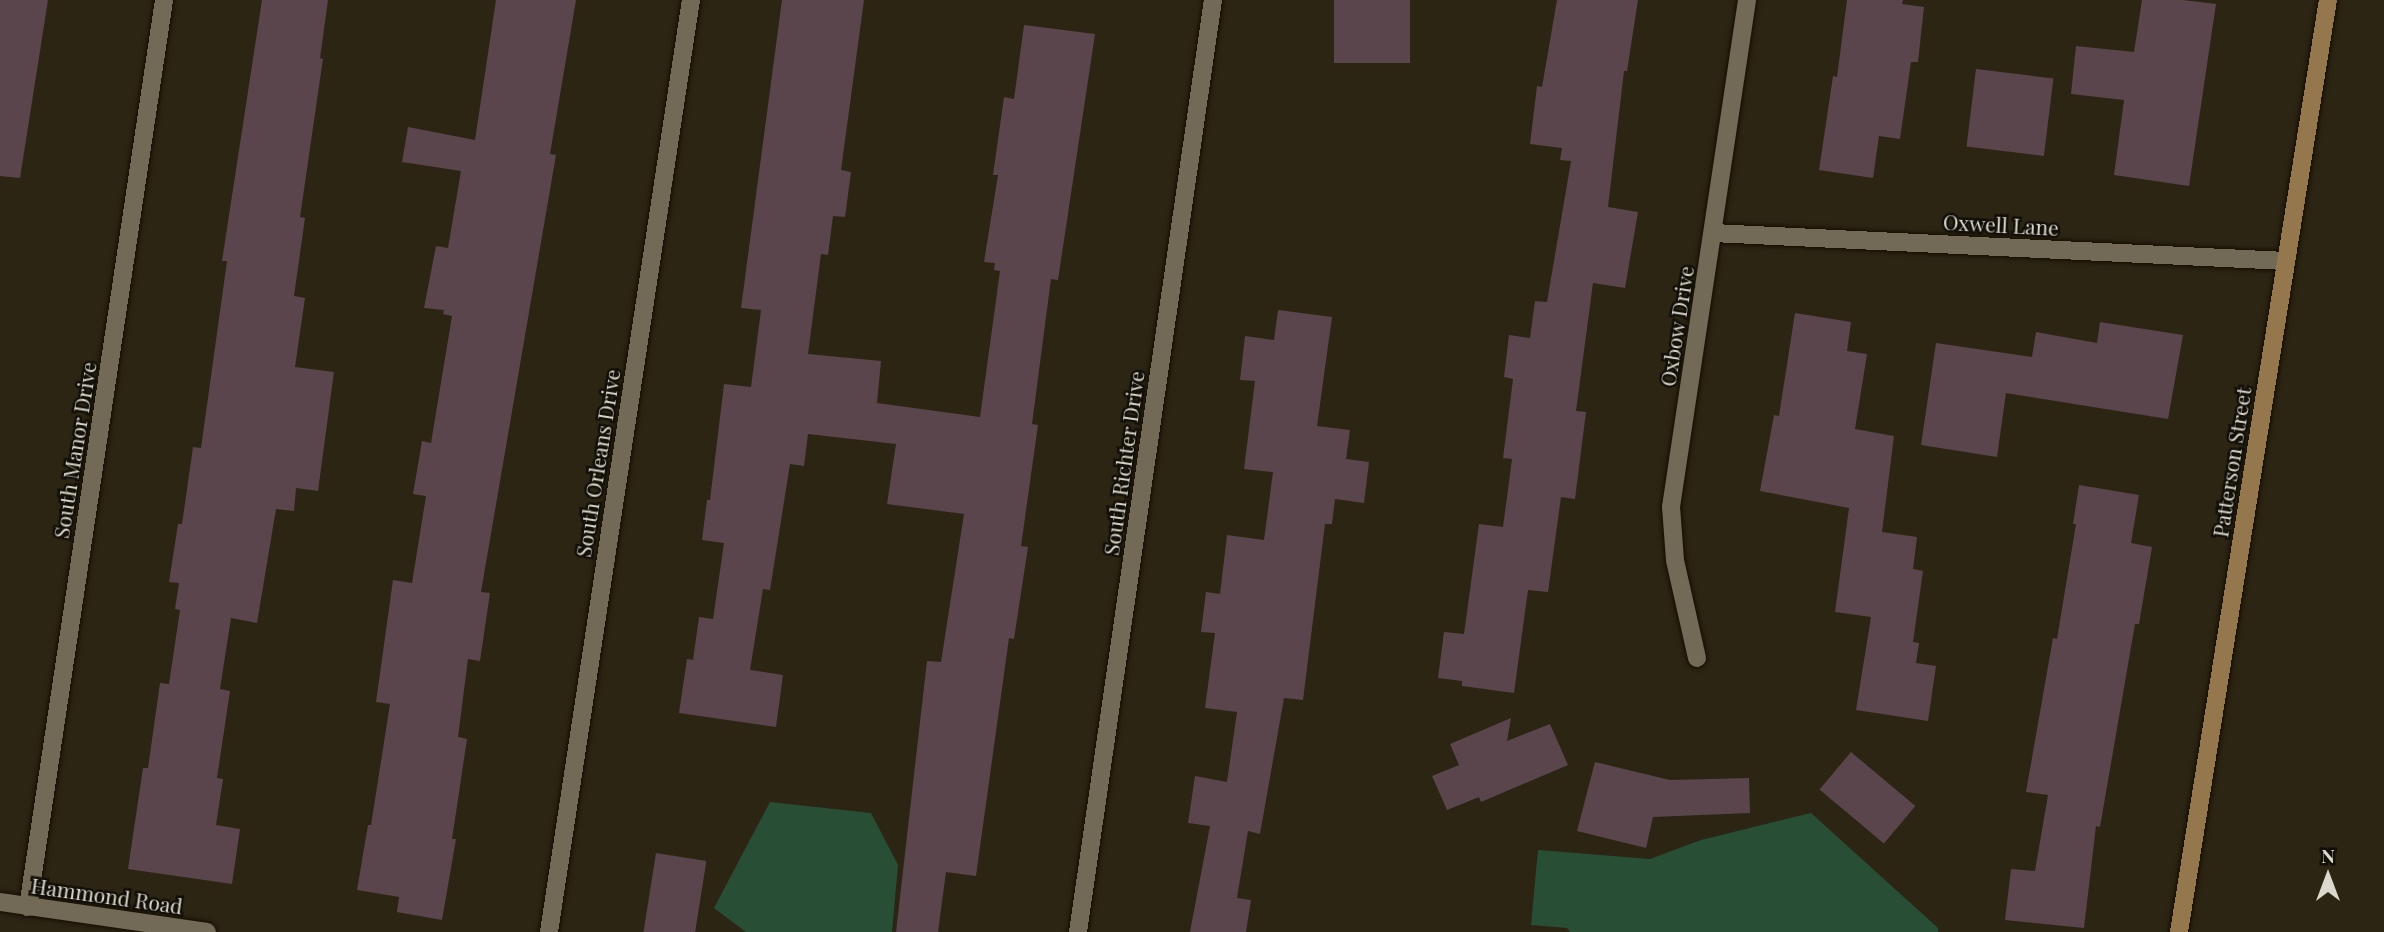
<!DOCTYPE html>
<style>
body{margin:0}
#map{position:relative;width:2384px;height:932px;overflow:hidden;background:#2c2514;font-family:"Playfair Display",serif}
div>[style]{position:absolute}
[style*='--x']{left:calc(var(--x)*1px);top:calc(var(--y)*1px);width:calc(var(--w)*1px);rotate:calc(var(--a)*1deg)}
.green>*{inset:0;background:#284e36}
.building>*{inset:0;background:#59454b;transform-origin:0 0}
.roads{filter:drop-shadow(0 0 2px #150e01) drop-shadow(0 0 2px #150e01)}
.street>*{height:18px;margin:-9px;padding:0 9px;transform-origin:9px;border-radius:9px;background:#726a57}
.secondary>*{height:18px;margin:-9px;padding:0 9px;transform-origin:9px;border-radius:9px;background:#94774d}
span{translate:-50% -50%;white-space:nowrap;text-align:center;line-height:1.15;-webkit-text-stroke:5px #120f08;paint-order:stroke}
.street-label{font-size:21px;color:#dcd8cd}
.north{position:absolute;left:2293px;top:841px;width:70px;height:70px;-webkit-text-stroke:5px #120f08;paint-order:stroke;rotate:0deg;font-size:19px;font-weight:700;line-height:28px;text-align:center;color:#dcd8cd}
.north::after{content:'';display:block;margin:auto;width:24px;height:32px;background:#dcd8cd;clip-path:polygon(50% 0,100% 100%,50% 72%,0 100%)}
</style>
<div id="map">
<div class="green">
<i style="clip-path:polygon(770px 802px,871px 813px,898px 865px,892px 932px,746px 932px,714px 908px)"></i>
<i style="clip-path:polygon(1811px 813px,1938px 928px,1938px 932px,1570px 932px,1567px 928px,1531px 925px,1538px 850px,1650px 859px,1701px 840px)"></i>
</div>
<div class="building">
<i style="clip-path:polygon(0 0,48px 0,20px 178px,0 176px)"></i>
<i style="clip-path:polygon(262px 0,328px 0,320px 58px,323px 59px,300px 217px,305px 218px,294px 296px,305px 298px,295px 367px,334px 372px,318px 491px,296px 488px,294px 511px,276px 509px,257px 623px,231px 618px,220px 689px,230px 691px,217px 778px,223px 779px,216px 825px,240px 829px,232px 884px,128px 869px,143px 768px,148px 768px,160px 683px,169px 684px,180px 610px,175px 609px,179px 583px,169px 582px,178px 524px,182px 524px,193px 447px,201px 448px,227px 261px,222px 261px)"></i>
<i style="clip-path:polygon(496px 0,576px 0,550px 154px,556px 155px,481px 592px,490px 593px,480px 661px,468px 659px,458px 737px,467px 739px,452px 839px,456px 839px,442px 920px,397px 912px,399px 897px,357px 890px,368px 825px,371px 825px,390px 704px,376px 702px,393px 580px,412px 583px,426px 496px,413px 494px,422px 441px,431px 443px,452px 316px,443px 314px,444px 310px,424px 308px,436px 246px,448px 248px,461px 171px,402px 162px,408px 127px,475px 140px)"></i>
<i style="clip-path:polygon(782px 0,864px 0,841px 170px,851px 172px,845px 217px,833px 216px,828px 255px,821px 254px,808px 354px,881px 361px,877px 403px,980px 417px,1000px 271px,994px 270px,995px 263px,984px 262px,998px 175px,993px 175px,1004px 97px,1014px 99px,1024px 25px,1095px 34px,1058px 280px,1051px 279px,1032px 424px,1038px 425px,1021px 546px,1028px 547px,1014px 639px,1009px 638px,976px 876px,946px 872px,938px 932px,896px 932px,927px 661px,941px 662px,964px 514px,887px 504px,896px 444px,808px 434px,804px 466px,790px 464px,770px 590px,763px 589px,750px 670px,783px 675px,776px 727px,679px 713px,687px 659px,693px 660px,699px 617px,713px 619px,724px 543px,702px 540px,707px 500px,710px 500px,724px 384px,751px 387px,761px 310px,741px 308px)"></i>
<i style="left:1334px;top:0;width:76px;height:63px"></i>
<i style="clip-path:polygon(1557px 0,1638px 0,1627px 71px,1624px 71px,1608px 207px,1638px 212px,1625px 288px,1593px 283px,1576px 411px,1586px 412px,1575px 499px,1561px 497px,1548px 592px,1528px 590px,1514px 693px,1462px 686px,1462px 681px,1438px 678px,1444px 632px,1464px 634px,1479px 524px,1503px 527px,1512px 459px,1503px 458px,1513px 379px,1504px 377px,1509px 335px,1530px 338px,1535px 301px,1547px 302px,1571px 161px,1560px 160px,1562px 148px,1530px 144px,1537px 86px,1542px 87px)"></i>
<i style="clip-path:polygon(1847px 0,1903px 0,1902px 4px,1924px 7px,1918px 62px,1911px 62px,1900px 139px,1879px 136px,1873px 178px,1819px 170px,1833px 76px,1837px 77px)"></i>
<i style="clip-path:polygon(2142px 0,2183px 0,2216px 4px,2189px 186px,2114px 175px,2124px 100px,2071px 94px,2076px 46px,2134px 52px)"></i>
<i style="left:1976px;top:69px;width:78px;height:78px;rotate:7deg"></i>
<i style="clip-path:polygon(1278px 310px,1332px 317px,1317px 426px,1350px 430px,1346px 459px,1369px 462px,1364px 503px,1335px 499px,1332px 524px,1325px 524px,1303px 700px,1284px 698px,1260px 834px,1248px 831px,1237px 898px,1251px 900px,1246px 932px,1190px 932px,1210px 826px,1188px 823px,1195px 776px,1227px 782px,1237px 712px,1205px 708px,1215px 633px,1201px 632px,1206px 592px,1220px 594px,1227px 535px,1264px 540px,1273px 472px,1244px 469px,1255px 381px,1240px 380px,1245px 336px,1274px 340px)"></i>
<i style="clip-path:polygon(1795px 313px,1851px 322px,1847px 351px,1867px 354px,1855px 429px,1894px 436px,1882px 532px,1917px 537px,1913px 569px,1923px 571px,1913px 642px,1919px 643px,1916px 663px,1936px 666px,1928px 721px,1856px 710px,1871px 617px,1835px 612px,1849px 508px,1760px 491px,1774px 415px,1779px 416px)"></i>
<i style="clip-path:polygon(2100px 322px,2183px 335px,2168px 419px,2006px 393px,1997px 457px,1921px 445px,1936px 343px,2032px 357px,2036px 332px,2097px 343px)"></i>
<i style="clip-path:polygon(2079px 485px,2139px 495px,2131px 543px,2152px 547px,2139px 624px,2135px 624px,2100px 827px,2096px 826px,2084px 928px,2005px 920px,2011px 869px,2035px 871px,2048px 795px,2026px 792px,2053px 638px,2057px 639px,2076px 524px,2073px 524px)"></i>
<i style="clip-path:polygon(1511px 718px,1507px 741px,1550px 724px,1568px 765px,1481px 802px,1479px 797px,1447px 810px,1432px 776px,1459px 765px,1450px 744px)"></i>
<i style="left:1851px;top:752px;width:84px;height:49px;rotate:40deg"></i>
<i style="clip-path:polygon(1595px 762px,1670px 780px,1749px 778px,1750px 813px,1653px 817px,1646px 848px,1577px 831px)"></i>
<i style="left:656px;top:853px;width:51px;height:80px;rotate:9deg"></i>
</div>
<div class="roads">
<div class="street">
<i style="--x:1713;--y:233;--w:574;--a:2.8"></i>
<i style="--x:1697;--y:658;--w:100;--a:-102.7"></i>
<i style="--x:1675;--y:560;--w:53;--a:-94.3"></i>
<i style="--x:1671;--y:507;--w:513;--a:-81.47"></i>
<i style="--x:0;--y:902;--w:209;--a:8.2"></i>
<i style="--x:28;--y:907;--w:917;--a:-81.47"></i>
<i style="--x:549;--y:932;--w:943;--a:-81.34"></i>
<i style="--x:1078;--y:932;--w:942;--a:-81.76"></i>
</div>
<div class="secondary">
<i style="--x:2179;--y:932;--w:944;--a:-80.92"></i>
</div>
</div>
<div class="street-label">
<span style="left:2001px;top:224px;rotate:3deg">Oxwell Lane</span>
<span style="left:1676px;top:326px;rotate:-81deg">Oxbow Drive</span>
<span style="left:74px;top:450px;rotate:-81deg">South Manor Drive</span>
<span style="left:2231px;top:462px;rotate:-81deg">Patterson Street</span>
<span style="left:597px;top:463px;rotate:-81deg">South Orleans Drive</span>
<span style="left:1123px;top:463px;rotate:-82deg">South Richter Drive</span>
<span style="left:107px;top:895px;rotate:8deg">Hammond Road</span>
</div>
<div class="north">N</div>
</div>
